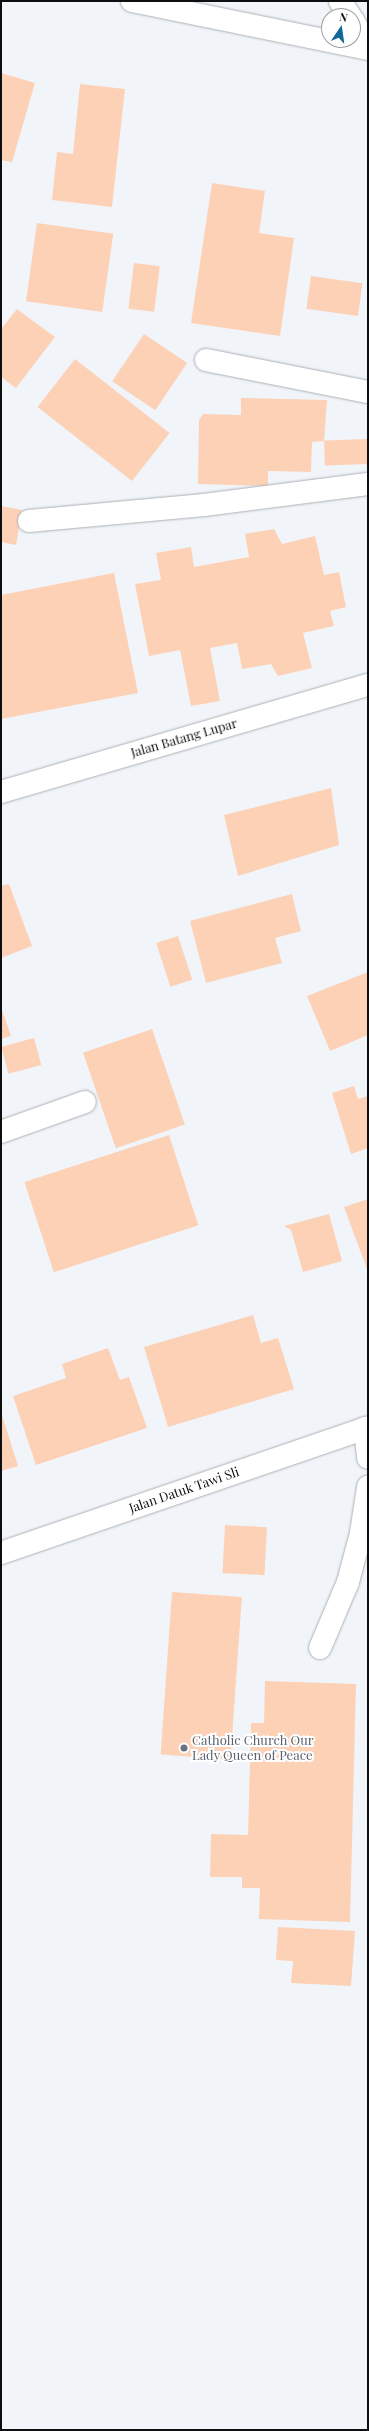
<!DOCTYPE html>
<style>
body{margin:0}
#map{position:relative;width:369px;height:2431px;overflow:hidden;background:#f1f5fa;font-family:"Playfair Display",serif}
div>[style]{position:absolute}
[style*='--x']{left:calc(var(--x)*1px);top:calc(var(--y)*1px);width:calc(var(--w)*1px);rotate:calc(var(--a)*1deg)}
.building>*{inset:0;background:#fdd1b6;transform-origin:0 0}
.roads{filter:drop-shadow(0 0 1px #acb0b5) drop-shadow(0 0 1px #acb0b5)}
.minor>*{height:22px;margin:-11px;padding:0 11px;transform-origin:11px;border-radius:11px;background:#fff}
.dots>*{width:11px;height:11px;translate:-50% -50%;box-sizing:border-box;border:2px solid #fff;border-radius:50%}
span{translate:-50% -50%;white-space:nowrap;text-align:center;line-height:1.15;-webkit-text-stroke:4px #fff;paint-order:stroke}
.street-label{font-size:13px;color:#0d0e10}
.worship-label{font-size:13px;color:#5b616d}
.left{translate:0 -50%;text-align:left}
.frame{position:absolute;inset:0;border:2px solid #0d0e10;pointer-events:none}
.north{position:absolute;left:321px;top:8px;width:40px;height:40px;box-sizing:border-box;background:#fff;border:1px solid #9e9f9f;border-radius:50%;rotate:13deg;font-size:11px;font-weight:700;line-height:16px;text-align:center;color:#0d0e10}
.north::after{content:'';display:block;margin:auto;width:14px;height:18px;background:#116898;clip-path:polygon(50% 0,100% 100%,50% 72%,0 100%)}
</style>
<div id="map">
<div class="building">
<i style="clip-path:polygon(1px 73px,35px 83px,12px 162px,1px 160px)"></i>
<i style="clip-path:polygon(80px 84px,125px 89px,112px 207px,52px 200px,57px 152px,73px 154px)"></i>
<i style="clip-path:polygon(212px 183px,265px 191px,259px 233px,294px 238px,280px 336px,191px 323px)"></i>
<i style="left:37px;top:223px;width:77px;height:79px;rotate:8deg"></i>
<i style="left:134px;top:263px;width:26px;height:46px;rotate:7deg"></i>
<i style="left:311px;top:276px;width:52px;height:33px;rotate:8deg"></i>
<i style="clip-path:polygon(17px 309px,55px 337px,16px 388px,1px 377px,1px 329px)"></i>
<i style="left:144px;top:334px;width:52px;height:57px;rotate:34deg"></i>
<i style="left:75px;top:359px;width:120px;height:61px;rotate:38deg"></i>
<i style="clip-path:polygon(241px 398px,327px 400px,324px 441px,312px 442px,311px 472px,268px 471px,268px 486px,198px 484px,199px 420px,203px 414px,241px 415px)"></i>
<i style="left:367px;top:439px;width:25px;height:43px;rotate:88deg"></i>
<i style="clip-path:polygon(1px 506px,22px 510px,16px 545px,1px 542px)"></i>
<i style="clip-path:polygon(274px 529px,282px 544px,315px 536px,324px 575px,339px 572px,346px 607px,330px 611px,334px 626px,303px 633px,312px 668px,278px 676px,271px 664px,242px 669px,237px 643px,210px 648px,220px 701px,191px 706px,180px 650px,149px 656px,135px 584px,161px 580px,156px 553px,191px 547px,194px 567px,249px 557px,245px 534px)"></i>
<i style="clip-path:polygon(114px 573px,138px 693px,1px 719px,1px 595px)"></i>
<i style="clip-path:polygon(331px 788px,339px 845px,238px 876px,224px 815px)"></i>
<i style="clip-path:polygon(9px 884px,32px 946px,1px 958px,1px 886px)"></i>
<i style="clip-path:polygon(292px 894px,301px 931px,275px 938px,282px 963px,206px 983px,190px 921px)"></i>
<i style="left:178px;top:936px;width:46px;height:23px;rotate:72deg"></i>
<i style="clip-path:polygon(368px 972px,368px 1035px,330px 1051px,307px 996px)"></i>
<i style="clip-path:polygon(1px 1007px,11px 1036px,1px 1039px)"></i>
<i style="left:152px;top:1029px;width:101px;height:73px;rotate:71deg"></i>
<i style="left:34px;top:1038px;width:28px;height:34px;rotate:75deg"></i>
<i style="clip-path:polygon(354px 1086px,358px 1099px,368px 1096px,368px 1148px,351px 1154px,332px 1093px)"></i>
<i style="left:169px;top:1135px;width:95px;height:152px;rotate:72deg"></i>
<i style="clip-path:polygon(368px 1199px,368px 1268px,367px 1269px,344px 1207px)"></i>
<i style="clip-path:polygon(329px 1214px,342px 1261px,303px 1272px,291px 1230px,284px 1226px)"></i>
<i style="clip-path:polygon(253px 1315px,261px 1343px,278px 1338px,294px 1389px,168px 1427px,144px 1347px)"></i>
<i style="clip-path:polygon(108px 1348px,120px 1380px,129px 1377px,147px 1428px,36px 1465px,13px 1396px,66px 1378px,62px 1364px)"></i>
<i style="clip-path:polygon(1px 1412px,18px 1466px,1px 1471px)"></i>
<i style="left:225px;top:1525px;width:42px;height:48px;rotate:3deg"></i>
<i style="left:172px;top:1592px;width:70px;height:163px;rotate:4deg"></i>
<i style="clip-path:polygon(265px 1681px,356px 1684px,350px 1922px,259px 1919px,260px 1888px,242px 1888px,242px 1877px,210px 1877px,211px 1834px,248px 1835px,251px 1723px,264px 1723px)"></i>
<i style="clip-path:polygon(278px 1927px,355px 1931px,351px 1986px,291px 1983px,293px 1961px,276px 1960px)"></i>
</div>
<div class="roads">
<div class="minor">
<i style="--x:132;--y:1;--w:241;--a:11.5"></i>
<i style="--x:340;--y:1;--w:18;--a:56"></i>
<i style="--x:353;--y:20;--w:31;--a:61"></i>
<i style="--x:206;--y:360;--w:165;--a:11.2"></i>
<i style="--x:29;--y:521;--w:176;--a:-5.2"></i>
<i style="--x:204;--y:505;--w:165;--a:-7.3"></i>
<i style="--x:1;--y:792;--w:382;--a:-16.3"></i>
<i style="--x:1;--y:1132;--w:89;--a:-19.7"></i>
<i style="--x:365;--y:1428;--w:30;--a:84"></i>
<i style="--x:1;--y:1553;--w:388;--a:-18.9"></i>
<i style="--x:320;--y:1648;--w:72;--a:-67"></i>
<i style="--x:348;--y:1582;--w:51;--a:-75.1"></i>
<i style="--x:361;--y:1533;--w:47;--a:-81.3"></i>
</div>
</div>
<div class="dots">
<i style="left:184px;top:1748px;background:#6b7280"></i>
</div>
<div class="street-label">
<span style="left:184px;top:738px;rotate:-16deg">Jalan Batang Lupar</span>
<span style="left:184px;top:1490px;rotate:-19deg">Jalan Datuk Tawi Sli</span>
</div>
<div class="worship-label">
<span class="left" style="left:192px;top:1748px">Catholic Church Our<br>Lady Queen of Peace</span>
</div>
<div class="frame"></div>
<div class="north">N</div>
</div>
